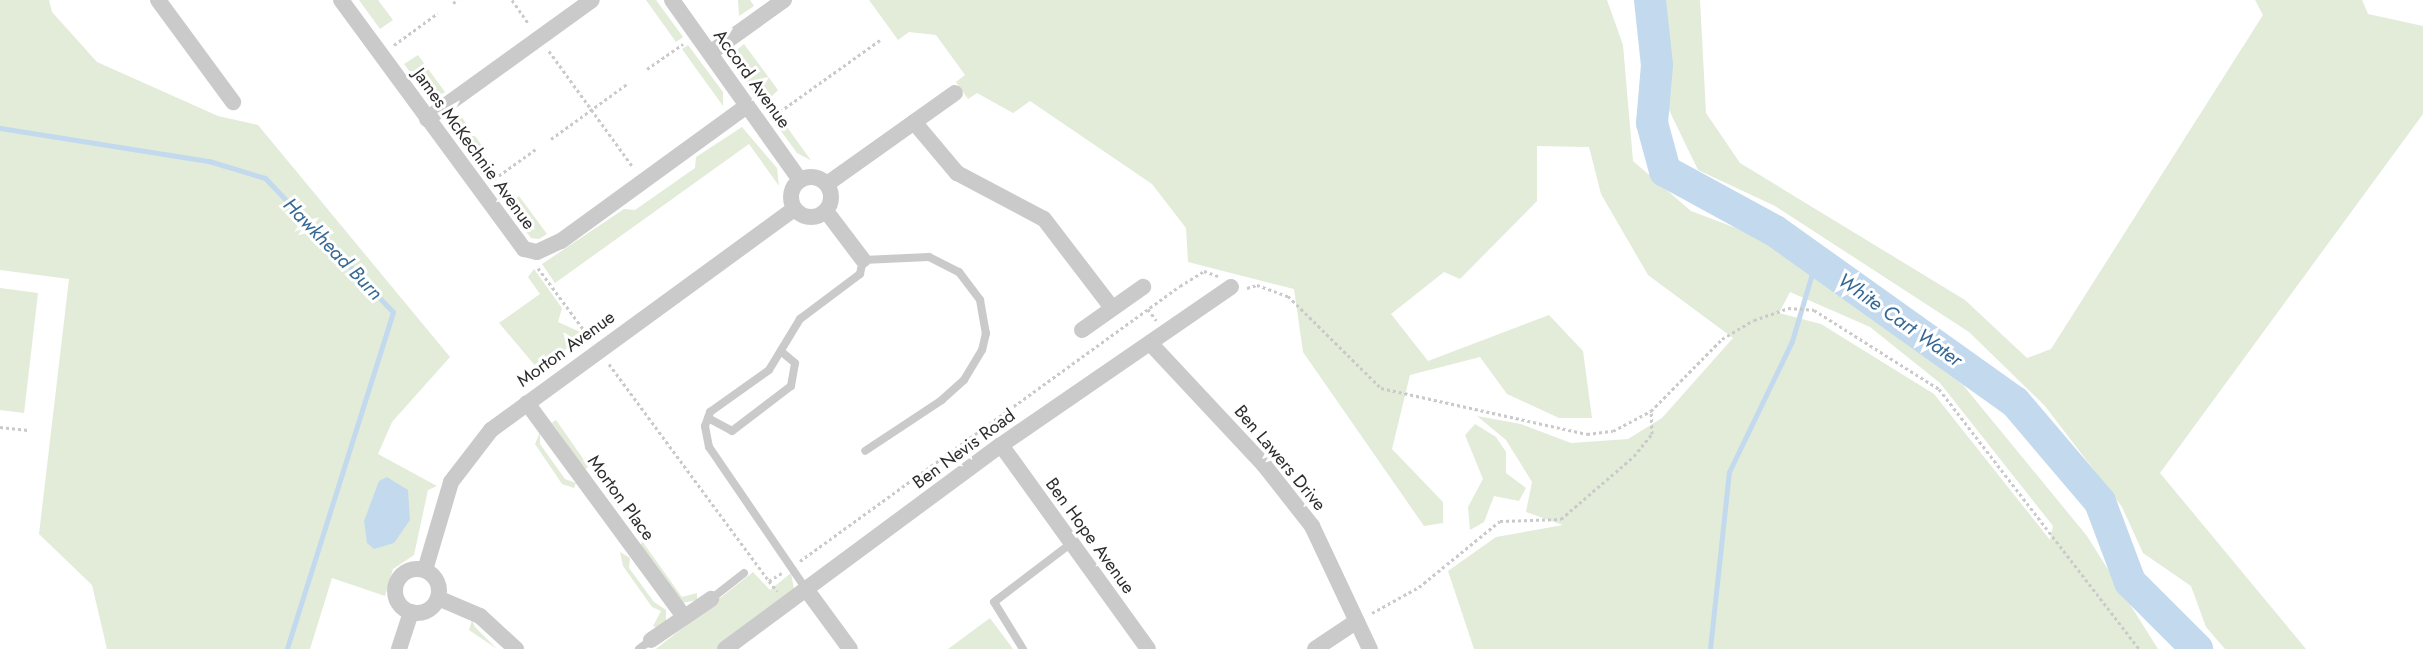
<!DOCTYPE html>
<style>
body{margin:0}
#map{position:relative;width:2423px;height:649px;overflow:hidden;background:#fff;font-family:Jost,sans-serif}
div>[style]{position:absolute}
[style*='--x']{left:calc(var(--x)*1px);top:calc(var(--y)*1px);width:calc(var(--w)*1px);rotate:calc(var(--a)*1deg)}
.green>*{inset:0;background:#e2ecd9;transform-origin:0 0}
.water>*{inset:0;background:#c3daee}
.stream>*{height:5px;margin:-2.5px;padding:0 2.5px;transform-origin:2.5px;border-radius:2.5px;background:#c3daee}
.river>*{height:32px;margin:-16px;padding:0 16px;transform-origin:16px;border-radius:16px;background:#c3daee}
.path>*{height:3px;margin-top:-1.5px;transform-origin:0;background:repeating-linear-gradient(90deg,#cacaca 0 3px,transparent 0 6px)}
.lane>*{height:8px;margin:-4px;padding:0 4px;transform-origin:4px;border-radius:4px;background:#cacaca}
.street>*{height:16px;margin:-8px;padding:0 8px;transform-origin:8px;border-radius:8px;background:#cacaca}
.street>.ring{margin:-8px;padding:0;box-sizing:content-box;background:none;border:16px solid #cacaca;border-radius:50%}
span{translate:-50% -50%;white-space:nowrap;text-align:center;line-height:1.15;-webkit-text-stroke:6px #fff;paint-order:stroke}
.street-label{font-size:18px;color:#2d2d2d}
.water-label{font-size:20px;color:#356895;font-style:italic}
</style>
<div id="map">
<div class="green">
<i style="clip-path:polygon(0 0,49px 0,52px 12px,97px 62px,218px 116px,258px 125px,450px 357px,392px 422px,378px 454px,437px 486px,428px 490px,414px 555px,393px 569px,385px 596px,332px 578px,310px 649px,107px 649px,92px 585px,39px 534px,69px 279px,0 270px)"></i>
<i style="clip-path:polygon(359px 0,378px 0,393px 20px,380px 29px)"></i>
<i style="clip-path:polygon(646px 0,656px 0,683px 37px,676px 42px)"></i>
<i style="clip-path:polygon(738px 0,750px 0,754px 6px,739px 16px)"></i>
<i style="clip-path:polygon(evenodd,869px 0,1607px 0,1623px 45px,1633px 161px,1691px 211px,1773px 242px,1963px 385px,2087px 536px,2158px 649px,1474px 649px,1448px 571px,1496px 537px,1563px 525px,1526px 512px,1532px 482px,1506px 440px,1477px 416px,1521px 424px,1571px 443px,1628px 439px,1662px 418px,1733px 338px,1648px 275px,1601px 194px,1589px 147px,1537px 146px,1537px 201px,1460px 279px,1444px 272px,1391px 314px,1428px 361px,1549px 315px,1583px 351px,1592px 418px,1559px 418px,1507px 394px,1480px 357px,1410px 375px,1392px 449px,1443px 502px,1443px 523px,1424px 526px,1303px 352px,1294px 289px,1188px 262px,1186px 228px,1152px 184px,1030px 101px,1013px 113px,977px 93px,968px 99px,956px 82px,965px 75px,936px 35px,909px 32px,898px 40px,869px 0,1790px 292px,1870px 327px,1940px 383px,2053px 526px,2050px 540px,1934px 394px,1821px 324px,1779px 313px,1790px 292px)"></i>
<i style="clip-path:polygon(1663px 0,1700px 0,1706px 113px,1740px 163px,1965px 300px,2027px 358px,2051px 349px,2263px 15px,2255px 0,2362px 0,2368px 14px,2423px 26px,2423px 114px,2160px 473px,2306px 649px,2225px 649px,2206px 627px,2191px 586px,2143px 553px,2122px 507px,2045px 406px,1969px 332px,1775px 206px,1698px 170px,1668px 108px)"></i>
<i style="clip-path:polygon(744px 44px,778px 90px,763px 105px,732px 63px,732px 54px)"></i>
<i style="clip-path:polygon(688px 45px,723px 92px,723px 106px,682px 49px)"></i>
<i style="clip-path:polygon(418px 55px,445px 92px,440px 95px,426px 94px,404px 64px)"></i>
<i style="clip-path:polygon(458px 112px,485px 150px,473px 159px,450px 127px)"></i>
<i style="clip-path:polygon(779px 116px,810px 159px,812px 161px,797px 153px,773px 120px)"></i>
<i style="clip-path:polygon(742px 127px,777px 168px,779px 186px,749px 144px,555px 283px,542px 264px,624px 209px,635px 210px,695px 168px,696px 157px)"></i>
<i style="clip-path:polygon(519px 196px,547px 234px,539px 239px,531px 238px,506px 205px)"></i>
<i style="clip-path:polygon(534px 269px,562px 308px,558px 322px,580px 332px,577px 341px,538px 369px,499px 323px,540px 294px,528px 277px)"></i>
<i style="clip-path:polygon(0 288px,38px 293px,24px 413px,0 410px)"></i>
<i style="left:556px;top:420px;width:57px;height:5px;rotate:55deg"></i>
<i style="clip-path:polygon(1475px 424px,1496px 437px,1506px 452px,1506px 473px,1526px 488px,1519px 501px,1494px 496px,1484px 522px,1470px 530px,1468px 507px,1483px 479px,1465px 435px)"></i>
<i style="clip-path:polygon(540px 432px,540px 444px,565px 479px,576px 483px,574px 488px,562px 484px,535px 444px)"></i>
<i style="clip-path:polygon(642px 541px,682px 597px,697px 593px,697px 600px,682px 603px,640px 547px)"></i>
<i style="clip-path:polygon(620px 552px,630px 558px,629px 568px,654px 602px,666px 610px,666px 621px,658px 628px,653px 626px,661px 611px,652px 607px,623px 566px)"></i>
<i style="clip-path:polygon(753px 572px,770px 590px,791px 573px,794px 589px,717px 649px,647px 649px,656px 649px)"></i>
<i style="clip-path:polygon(990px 618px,1013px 649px,948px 649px)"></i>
<i style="clip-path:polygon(472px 620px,475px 627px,497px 649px,469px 630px)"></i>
</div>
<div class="water">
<i style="clip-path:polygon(387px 477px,408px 490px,410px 520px,394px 543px,374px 549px,367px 543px,364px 521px,379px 481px)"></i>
</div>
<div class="stream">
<i style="--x:0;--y:128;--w:212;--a:9"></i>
<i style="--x:209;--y:161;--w:59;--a:16.9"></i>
<i style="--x:265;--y:178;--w:185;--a:46.3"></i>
<i style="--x:393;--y:312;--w:353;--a:107.5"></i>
<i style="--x:1710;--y:649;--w:178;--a:-83.9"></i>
<i style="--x:1729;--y:472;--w:145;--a:-64.3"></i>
<i style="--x:1792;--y:341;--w:84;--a:-73.5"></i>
</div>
<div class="river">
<i style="--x:1650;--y:0;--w:65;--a:83.9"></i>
<i style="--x:1657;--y:65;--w:58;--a:94.9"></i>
<i style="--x:1652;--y:123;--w:50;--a:74.8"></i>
<i style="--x:1665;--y:171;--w:125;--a:28.6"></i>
<i style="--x:1775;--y:231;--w:295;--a:35.5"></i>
<i style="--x:2015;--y:402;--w:131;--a:49.6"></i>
<i style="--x:2100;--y:502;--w:85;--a:69.4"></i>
<i style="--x:2130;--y:582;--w:95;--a:45"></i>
</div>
<div class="path">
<i style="--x:512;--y:0;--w:29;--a:55"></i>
<i style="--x:453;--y:3;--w:6;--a:-31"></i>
<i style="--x:394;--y:45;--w:54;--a:-36"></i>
<i style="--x:549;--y:51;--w:143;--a:54.1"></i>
<i style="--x:647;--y:69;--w:44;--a:-34.8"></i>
<i style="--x:775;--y:115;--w:129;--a:-35.5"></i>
<i style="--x:551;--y:139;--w:94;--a:-35.9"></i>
<i style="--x:494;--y:179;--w:52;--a:-35.5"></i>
<i style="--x:538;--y:268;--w:86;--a:53.5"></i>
<i style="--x:1247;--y:288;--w:10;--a:-17"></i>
<i style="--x:1257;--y:285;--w:33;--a:20"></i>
<i style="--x:1288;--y:296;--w:131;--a:44.7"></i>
<i style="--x:1381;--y:388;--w:211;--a:12.6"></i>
<i style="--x:1587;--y:434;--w:26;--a:-7"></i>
<i style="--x:1613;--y:431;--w:43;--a:-27.8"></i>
<i style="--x:1651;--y:411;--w:101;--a:-45.4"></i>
<i style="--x:1722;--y:339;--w:37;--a:-31"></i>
<i style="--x:1754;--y:320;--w:36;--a:-19"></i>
<i style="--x:1788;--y:308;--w:26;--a:4"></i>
<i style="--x:1814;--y:310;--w:148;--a:32.3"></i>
<i style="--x:1939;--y:389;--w:328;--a:52.4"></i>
<i style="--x:1148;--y:309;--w:14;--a:54"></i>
<i style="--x:609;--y:364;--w:270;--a:53.6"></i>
<i style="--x:769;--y:581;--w:15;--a:-32"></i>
<i style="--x:0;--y:427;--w:28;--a:6"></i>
<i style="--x:800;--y:561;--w:469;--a:-35.9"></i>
<i style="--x:1180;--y:286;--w:28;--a:-32"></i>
<i style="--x:1204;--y:271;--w:15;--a:20"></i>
<i style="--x:769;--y:581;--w:13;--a:51"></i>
<i style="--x:1372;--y:613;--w:54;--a:-29"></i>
<i style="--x:1419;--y:587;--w:104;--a:-39.2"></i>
<i style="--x:1500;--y:521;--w:61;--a:-1.9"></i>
<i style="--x:1561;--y:519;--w:96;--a:-40.8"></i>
<i style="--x:1634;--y:456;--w:28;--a:-51"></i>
<i style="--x:1652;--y:434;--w:23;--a:-92"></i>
</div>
<div class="lane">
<i style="--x:708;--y:418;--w:27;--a:28"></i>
<i style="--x:732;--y:431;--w:74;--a:-37.3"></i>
<i style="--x:791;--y:386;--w:23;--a:-80"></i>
<i style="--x:795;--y:363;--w:17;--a:-140"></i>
<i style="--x:806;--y:589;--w:172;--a:-124.3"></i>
<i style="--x:709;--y:447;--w:21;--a:-101"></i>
<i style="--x:705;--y:426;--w:15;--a:-70"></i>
<i style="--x:710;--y:412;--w:72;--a:-35.4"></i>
<i style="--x:769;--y:370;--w:60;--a:-58.7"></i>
<i style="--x:800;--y:319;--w:75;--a:-36.9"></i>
<i style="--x:860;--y:274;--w:14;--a:-78"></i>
<i style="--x:863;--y:260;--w:66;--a:-2.6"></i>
<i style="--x:929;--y:257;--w:34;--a:27"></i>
<i style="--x:959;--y:272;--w:35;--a:53"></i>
<i style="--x:980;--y:300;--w:34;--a:80"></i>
<i style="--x:986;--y:333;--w:17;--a:103"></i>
<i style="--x:982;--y:350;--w:35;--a:121"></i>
<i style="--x:964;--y:380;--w:30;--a:138"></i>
<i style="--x:942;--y:400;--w:92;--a:146.5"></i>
<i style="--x:711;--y:599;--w:42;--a:-38.2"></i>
<i style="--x:639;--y:649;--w:15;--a:-37"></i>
<i style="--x:1023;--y:649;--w:55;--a:-121.7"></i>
<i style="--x:994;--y:602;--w:96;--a:-37.3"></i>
</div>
<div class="street">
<i style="--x:158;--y:0;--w:127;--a:53.7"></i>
<i style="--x:341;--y:0;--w:309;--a:53.7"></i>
<i style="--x:524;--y:249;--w:13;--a:13"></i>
<i style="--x:537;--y:252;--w:26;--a:-25"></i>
<i style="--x:561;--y:241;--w:230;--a:-36"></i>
<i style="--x:672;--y:0;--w:221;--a:54.6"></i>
<i style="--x:710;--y:53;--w:91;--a:-35.6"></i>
<i style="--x:427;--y:119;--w:203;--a:-35.8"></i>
<i style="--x:914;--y:122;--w:67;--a:49.9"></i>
<i style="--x:957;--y:173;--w:98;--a:27.9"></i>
<i style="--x:1044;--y:219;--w:112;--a:52.6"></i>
<i class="ring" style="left:791px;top:177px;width:24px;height:24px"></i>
<i style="--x:827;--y:184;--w:157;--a:-35.4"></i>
<i style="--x:826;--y:211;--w:61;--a:52.9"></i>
<i style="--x:1082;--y:330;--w:75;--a:-35.2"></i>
<i style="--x:1150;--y:343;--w:167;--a:46.9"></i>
<i style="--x:1264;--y:465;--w:78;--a:51.8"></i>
<i style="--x:1312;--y:526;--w:136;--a:64.8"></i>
<i style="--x:527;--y:403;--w:265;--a:53.7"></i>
<i style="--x:1001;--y:445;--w:251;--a:54.2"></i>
<i class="ring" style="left:395px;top:569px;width:28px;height:28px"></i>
<i style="--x:425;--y:570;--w:92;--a:-73.5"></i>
<i style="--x:451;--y:482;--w:66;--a:-52.4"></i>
<i style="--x:491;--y:430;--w:375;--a:-36.1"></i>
<i style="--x:806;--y:589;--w:74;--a:53.7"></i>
<i style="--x:438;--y:598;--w:46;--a:23.2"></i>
<i style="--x:480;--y:616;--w:49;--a:42.5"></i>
<i style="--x:651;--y:640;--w:73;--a:-34.3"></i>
<i style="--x:399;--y:649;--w:39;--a:-72"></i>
<i style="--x:725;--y:649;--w:343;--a:-36.5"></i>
<i style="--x:1001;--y:445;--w:279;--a:-34.5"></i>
<i style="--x:1315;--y:649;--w:50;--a:-33.7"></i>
</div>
<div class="street-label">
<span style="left:752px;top:79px;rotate:54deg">Accord Avenue</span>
<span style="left:474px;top:149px;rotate:54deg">James McKechnie Avenue</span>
<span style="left:566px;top:349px;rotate:-36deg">Morton Avenue</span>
<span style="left:964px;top:449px;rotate:-36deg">Ben Nevis Road</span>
<span style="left:1280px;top:458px;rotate:50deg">Ben Lawers Drive</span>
<span style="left:621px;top:498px;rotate:54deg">Morton Place</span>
<span style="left:1090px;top:536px;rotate:54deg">Ben Hope Avenue</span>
</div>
<div class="water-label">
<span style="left:333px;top:249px;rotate:46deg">Hawkhead Burn</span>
<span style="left:1900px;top:320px;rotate:35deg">White Cart Water</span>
</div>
</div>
